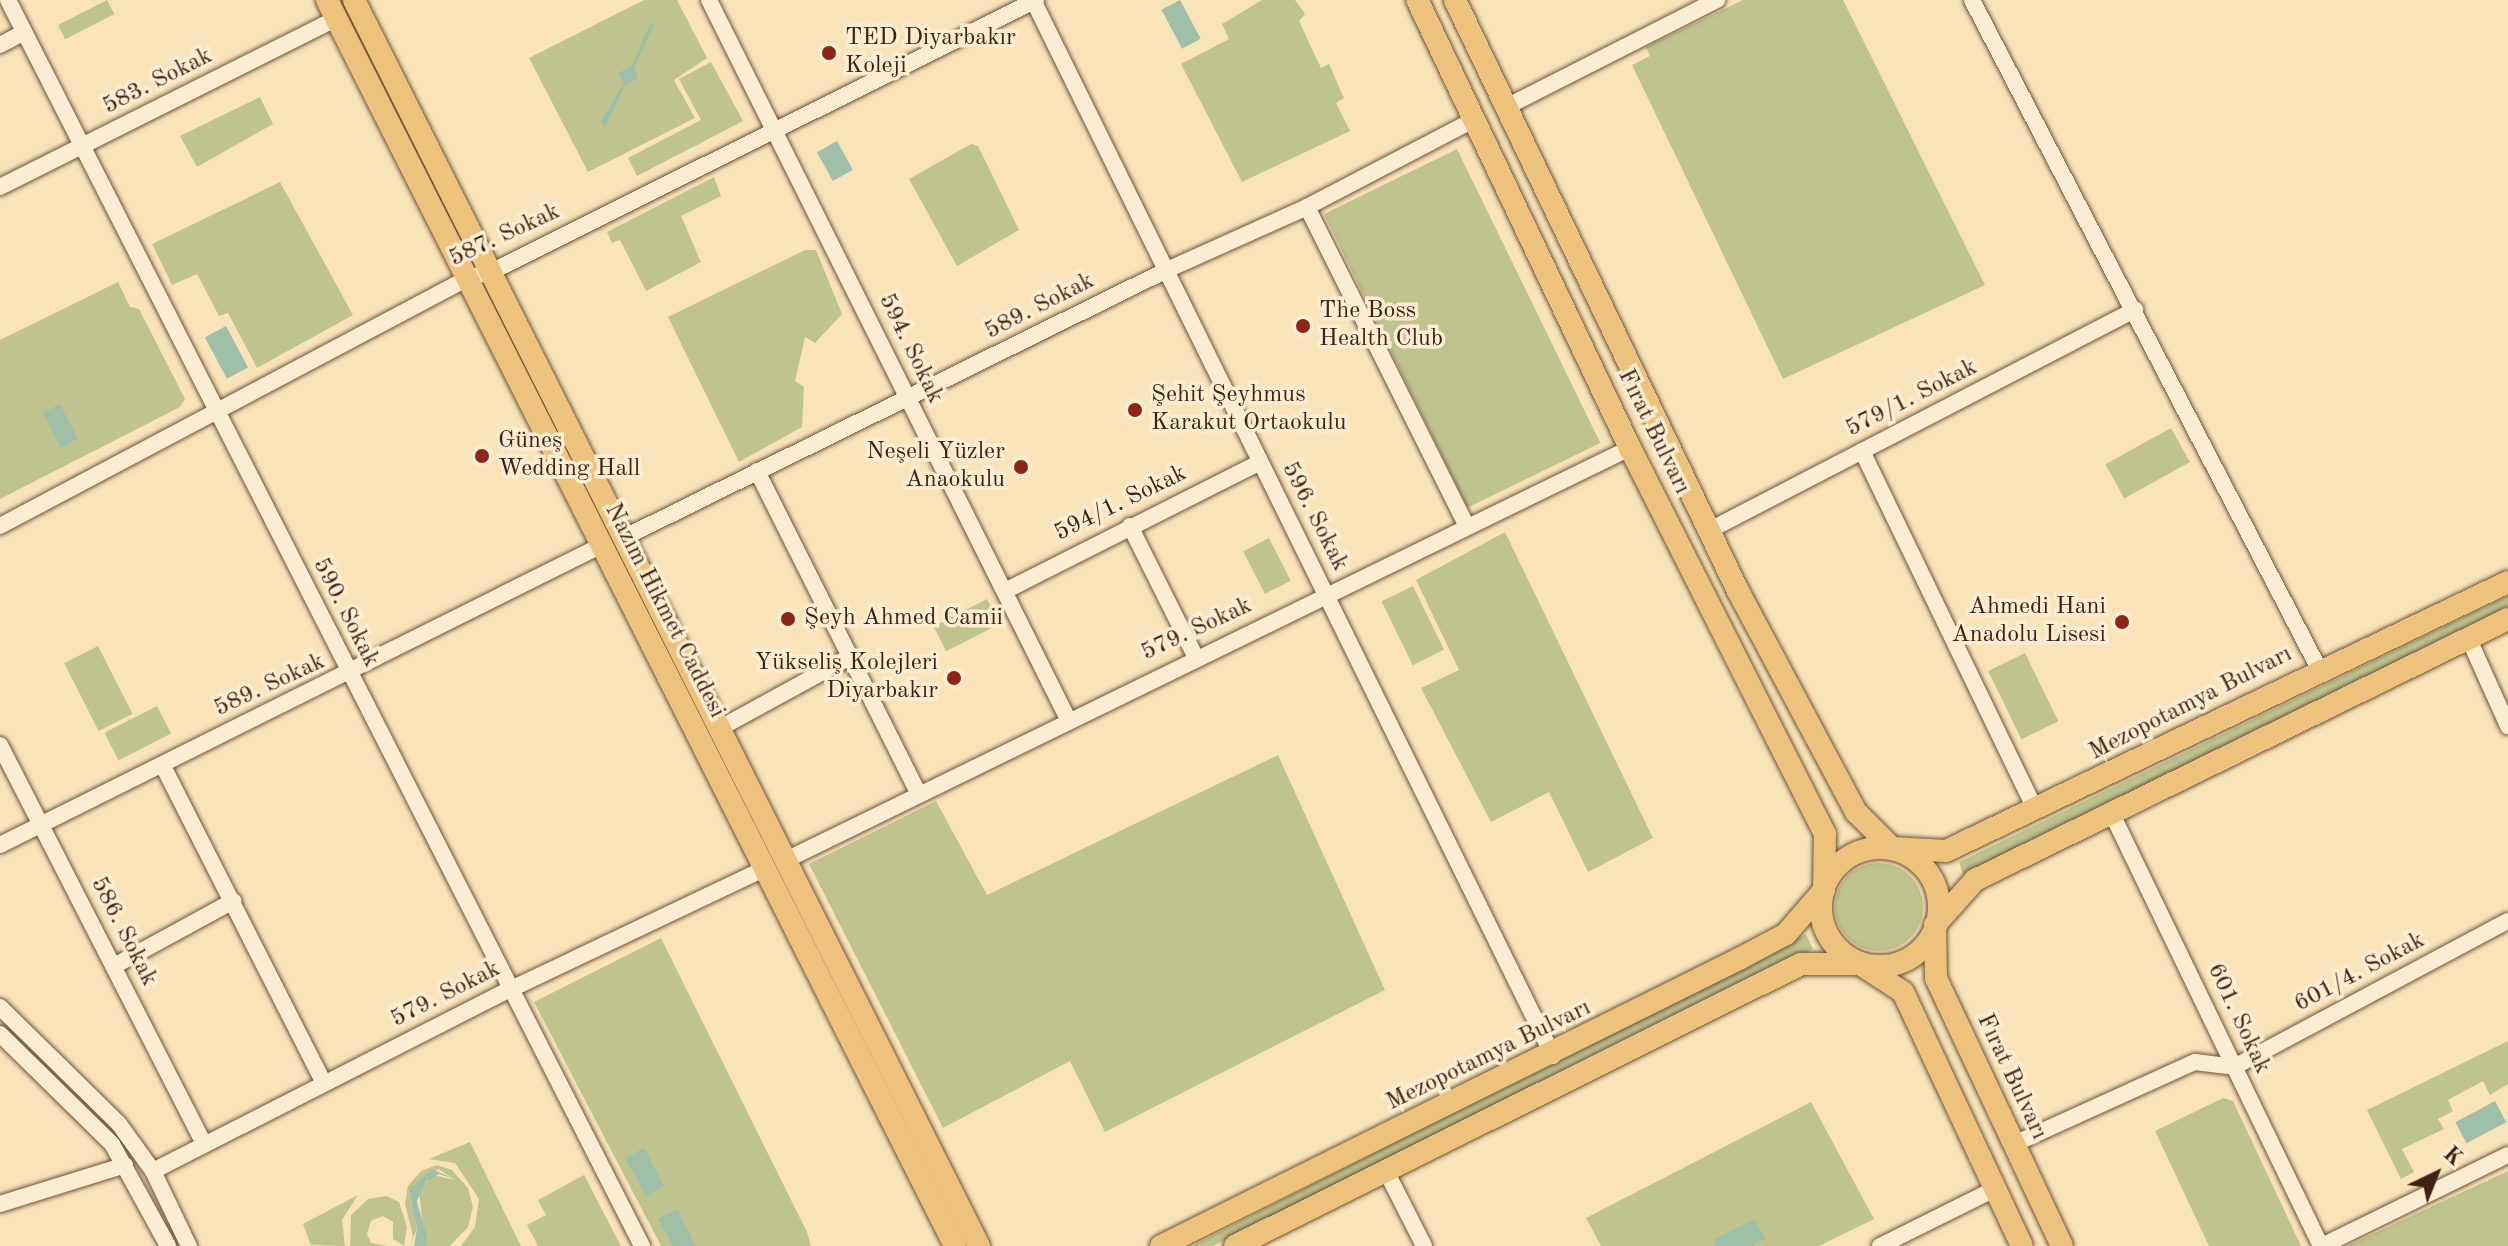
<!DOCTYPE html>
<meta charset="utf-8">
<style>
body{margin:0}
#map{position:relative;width:2508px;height:1246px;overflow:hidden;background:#f9e4b9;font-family:"Old Standard TT",serif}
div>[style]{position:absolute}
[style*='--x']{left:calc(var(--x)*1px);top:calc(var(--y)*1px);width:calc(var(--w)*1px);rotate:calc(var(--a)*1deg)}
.green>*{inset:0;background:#bfc48e;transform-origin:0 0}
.round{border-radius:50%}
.water>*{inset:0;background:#9fbfa9;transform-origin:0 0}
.roads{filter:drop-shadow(0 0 2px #6e523c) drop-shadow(0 0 2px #6e523c)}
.minor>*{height:16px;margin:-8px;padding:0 8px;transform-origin:8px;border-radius:8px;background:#fbedd2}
.major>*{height:22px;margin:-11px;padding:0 11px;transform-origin:11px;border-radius:11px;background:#ecc27c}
.major>.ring{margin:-11px;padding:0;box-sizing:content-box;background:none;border:22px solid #ecc27c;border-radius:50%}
.dots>*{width:22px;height:22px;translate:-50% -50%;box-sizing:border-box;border:4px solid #fbedd2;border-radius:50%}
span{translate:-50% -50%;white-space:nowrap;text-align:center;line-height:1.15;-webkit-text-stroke:7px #fbedd2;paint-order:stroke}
.poi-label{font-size:24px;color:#3f2213}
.left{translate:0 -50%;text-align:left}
.right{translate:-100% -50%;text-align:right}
.street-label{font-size:24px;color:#3f2213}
.north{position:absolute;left:2396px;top:1134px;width:80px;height:80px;-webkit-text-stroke:6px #fbedd2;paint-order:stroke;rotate:43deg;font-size:22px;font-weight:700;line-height:32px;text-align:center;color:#3f2213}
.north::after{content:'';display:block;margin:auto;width:28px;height:36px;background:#3f2213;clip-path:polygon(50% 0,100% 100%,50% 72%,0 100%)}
</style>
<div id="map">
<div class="green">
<i style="left:107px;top:0;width:16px;height:55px;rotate:63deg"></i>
<i style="clip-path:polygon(644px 0,677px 0,707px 58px,674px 80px,695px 118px,588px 172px,529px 58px)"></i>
<i style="clip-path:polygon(1262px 0,1295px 0,1305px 14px,1299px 21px,1321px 68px,1329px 64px,1344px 98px,1336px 103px,1350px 131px,1242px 182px,1181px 64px,1229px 39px,1222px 24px)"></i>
<i style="clip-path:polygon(1743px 0,1843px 0,1985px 285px,1783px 379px,1632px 65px,1650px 56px,1646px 47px)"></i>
<i style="clip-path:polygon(711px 62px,743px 121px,637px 176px,628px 158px,701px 120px,679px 79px)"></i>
<i style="clip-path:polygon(260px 97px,273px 124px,197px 167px,180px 136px)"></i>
<i style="clip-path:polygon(971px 144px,978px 146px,1019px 230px,957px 266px,909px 179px)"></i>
<i style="left:1457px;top:149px;width:327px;height:148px;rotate:64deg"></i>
<i style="clip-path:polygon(714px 177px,721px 196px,681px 216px,701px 262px,646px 291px,620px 240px,612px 243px,607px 232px)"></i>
<i style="clip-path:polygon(280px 182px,353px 315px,257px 368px,228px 313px,219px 316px,197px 274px,172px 285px,152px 244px)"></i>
<i style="clip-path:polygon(805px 250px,816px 250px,842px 314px,815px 343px,805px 337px,795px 381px,804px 387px,802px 427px,739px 462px,668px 317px)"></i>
<i style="clip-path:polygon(118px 282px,130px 307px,139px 309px,185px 399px,180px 407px,0 499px,0 340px)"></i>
<i style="left:2171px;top:428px;width:39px;height:75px;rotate:61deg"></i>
<i style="clip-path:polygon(1505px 532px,1653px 838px,1588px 872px,1549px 792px,1491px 822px,1421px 688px,1459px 670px,1416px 580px)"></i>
<i style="left:1269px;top:538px;width:48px;height:29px;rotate:63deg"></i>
<i style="left:1413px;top:586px;width:71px;height:35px;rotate:64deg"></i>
<i style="clip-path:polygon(2508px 596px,2508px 606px,1963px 875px,1959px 862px)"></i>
<i style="left:987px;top:599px;width:28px;height:60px;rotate:63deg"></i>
<i style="left:98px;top:646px;width:76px;height:38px;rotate:63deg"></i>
<i style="left:2025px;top:653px;width:76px;height:41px;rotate:64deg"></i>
<i style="left:157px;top:706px;width:31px;height:59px;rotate:63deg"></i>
<i style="clip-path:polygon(1278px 755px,1385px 990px,1105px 1132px,1070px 1061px,943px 1128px,809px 864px,936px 801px,987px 895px)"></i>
<i class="round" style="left:1835px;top:863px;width:88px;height:88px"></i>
<i style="clip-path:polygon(1806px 934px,1813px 949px,1213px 1246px,1192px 1246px)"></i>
<i style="clip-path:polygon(661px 938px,807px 1232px,811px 1246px,661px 1246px,534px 1002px)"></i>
<i style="clip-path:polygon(2508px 1041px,2508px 1084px,2490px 1095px,2483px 1081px,2448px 1100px,2453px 1111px,2438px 1119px,2444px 1129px,2402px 1149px,2414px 1172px,2401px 1179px,2367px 1110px)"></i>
<i style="clip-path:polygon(2223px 1098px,2233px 1101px,2301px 1246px,2209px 1246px,2155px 1131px)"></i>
<i style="clip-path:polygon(1811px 1102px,1874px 1219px,1819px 1246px,1601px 1246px,1586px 1218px)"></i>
<i style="clip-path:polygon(470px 1142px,521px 1246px,461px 1246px,475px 1227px,479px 1199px,455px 1163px,429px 1159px)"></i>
<i style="clip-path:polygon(437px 1165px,452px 1170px,468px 1188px,473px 1207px,468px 1227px,450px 1246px,425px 1246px,419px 1191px,432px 1175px,456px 1180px,438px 1169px,409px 1190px,417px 1229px,410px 1246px,413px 1236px,405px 1204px,408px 1186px,421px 1171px)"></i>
<i style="clip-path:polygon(2508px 1171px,2508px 1246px,2347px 1246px,2439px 1203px)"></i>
<i style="clip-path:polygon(584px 1175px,621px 1246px,538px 1246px,527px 1225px,546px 1215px,538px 1200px)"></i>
<i style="clip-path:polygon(358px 1195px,342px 1220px,345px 1246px,311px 1245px,303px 1224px)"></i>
<i style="clip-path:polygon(386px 1196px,399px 1202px,407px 1227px,404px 1246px,393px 1239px,393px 1222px,383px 1216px,371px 1221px,367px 1234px,371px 1243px,387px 1246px,350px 1246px,351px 1215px,368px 1199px)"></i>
</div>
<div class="water">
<i style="left:1180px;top:0;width:44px;height:21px;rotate:62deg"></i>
<i style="clip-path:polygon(655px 23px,634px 67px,638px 78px,626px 84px,605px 127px,601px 121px,624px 83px,619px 73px,632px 65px,650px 24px)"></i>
<i style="left:837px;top:141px;width:33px;height:23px;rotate:61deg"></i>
<i style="left:226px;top:326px;width:47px;height:24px;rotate:62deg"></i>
<i style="left:60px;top:404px;width:39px;height:19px;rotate:63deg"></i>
<i style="left:2495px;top:1101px;width:24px;height:45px;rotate:62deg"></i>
<i style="left:644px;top:1148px;width:43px;height:21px;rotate:62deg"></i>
<i style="clip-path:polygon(432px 1169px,457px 1180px,439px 1174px,426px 1181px,417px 1201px,427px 1237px,425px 1246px,414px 1246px,417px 1229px,409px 1190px)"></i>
<i style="clip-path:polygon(677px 1209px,696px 1246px,673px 1246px,658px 1219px)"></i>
<i style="clip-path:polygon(1755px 1219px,1765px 1239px,1752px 1246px,1715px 1246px,1713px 1240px)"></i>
</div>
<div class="roads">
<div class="minor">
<i style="--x:8;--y:0;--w:1398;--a:63.03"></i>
<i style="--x:709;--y:0;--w:804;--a:63.47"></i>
<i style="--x:1033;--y:0;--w:1177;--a:63.78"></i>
<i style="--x:1972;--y:0;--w:754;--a:62.58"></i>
<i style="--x:0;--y:45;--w:27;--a:-28"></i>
<i style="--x:1506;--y:107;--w:237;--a:-26.9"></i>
<i style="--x:0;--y:187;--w:377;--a:-26.6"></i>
<i style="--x:1307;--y:207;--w:356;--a:63.4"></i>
<i style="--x:1862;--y:451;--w:398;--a:64.2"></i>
<i style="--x:757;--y:471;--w:360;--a:63.4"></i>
<i style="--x:0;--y:526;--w:530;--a:-27.92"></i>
<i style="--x:468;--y:278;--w:24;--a:-15"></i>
<i style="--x:491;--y:272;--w:609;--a:-26.52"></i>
<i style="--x:1130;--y:526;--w:145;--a:63.4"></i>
<i style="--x:1710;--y:530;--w:479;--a:-27.4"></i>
<i style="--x:625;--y:537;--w:604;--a:-26.23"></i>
<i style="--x:1167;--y:270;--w:154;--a:-24.2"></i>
<i style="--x:1307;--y:207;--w:190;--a:-27.6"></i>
<i style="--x:1005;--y:591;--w:286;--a:-26.8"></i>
<i style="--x:2468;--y:637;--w:98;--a:65.8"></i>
<i style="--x:722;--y:727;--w:146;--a:-28.7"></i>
<i style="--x:0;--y:745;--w:446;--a:62.9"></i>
<i style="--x:163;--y:766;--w:356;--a:63.1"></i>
<i style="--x:2112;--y:814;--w:480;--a:64.2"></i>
<i style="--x:0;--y:845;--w:673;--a:-26.49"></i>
<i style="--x:786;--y:860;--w:939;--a:-26.02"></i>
<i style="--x:114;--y:966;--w:136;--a:-28.6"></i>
<i style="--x:0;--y:1007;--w:167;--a:44.5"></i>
<i style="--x:119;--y:1124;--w:58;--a:54.1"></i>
<i style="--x:153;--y:1171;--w:83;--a:64.4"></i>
<i style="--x:0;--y:1034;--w:157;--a:44.5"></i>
<i style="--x:112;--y:1144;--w:116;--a:61.2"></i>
<i style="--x:2014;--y:1144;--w:199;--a:-24.4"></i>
<i style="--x:2195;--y:1062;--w:39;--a:7"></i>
<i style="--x:2234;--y:1067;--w:310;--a:-28.1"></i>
<i style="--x:1385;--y:1169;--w:86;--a:63.1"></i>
<i style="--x:153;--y:1171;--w:399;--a:-27"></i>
<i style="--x:509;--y:990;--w:282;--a:-25.4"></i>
<i style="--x:0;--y:1204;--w:131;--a:-17.3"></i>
<i style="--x:1880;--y:1246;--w:128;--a:-26.4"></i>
<i style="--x:2322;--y:1246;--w:207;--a:-26.1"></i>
</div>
<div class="major">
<i style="--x:327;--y:0;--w:1395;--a:63.25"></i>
<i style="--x:354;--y:0;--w:1394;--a:63.36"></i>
<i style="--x:1455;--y:0;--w:655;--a:64.41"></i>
<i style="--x:1738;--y:591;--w:251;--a:61.9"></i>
<i style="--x:1856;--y:812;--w:51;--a:45"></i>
<i style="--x:1892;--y:848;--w:54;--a:3.2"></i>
<i style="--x:1946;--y:851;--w:623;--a:-25.58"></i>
<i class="ring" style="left:1821px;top:848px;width:96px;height:96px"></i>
<i style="--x:1161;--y:1246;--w:645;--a:-26.41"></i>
<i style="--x:1739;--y:959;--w:53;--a:-28"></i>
<i style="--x:1786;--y:934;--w:58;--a:-49.2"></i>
<i style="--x:1824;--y:890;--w:56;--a:-89"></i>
<i style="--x:1825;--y:834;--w:432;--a:-116.8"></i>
<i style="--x:1630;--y:448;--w:496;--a:-115.4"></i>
<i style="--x:1235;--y:1246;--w:632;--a:-26.48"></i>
<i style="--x:1801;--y:964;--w:59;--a:0"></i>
<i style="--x:1860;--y:964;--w:51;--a:33.1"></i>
<i style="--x:1903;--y:992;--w:280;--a:64.9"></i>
<i style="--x:2062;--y:1246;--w:296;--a:-115.2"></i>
<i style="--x:1936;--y:978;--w:53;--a:-91.1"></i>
<i style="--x:1935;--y:925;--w:60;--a:-48.4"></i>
<i style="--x:1975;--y:880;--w:593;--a:-26.09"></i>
</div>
</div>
<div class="dots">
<i style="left:829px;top:53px;background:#8f2418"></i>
<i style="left:1303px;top:326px;background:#8f2418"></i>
<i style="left:1135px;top:410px;background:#8f2418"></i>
<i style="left:482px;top:456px;background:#8f2418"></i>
<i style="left:1021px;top:467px;background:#8f2418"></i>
<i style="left:788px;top:619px;background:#8f2418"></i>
<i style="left:2122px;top:622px;background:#8f2418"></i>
<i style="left:954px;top:678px;background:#8f2418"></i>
</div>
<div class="poi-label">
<span class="left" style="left:845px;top:53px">TED Diyarbakır<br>Koleji</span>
<span class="left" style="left:1319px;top:326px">The Boss<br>Health Club</span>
<span class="left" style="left:1151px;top:410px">Şehit Şeyhmus<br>Karakut Ortaokulu</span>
<span class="left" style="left:498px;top:456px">Güneş<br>Wedding Hall</span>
<span class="right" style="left:1005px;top:467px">Neşeli Yüzler<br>Anaokulu</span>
<span class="right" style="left:2106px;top:622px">Ahmedi Hani<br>Anadolu Lisesi</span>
<span class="left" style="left:804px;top:619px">Şeyh Ahmed Camii</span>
<span class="right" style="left:938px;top:678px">Yükseliş Kolejleri<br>Diyarbakır</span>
</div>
<div class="street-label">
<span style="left:158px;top:82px;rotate:-27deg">583. Sokak</span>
<span style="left:505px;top:236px;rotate:-25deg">587. Sokak</span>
<span style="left:1040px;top:307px;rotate:-27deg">589. Sokak</span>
<span style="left:910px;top:349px;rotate:64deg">594. Sokak</span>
<span style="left:1912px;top:399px;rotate:-27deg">579/1. Sokak</span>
<span style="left:1653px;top:432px;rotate:64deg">Fırat Bulvarı</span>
<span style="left:1121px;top:504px;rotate:-26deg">594/1. Sokak</span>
<span style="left:1314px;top:517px;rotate:63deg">596. Sokak</span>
<span style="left:664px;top:611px;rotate:63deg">Nazım Hikmet Caddesi</span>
<span style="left:345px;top:613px;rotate:63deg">590. Sokak</span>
<span style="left:1197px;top:630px;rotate:-25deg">579. Sokak</span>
<span style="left:270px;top:686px;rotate:-25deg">589. Sokak</span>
<span style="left:2191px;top:704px;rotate:-27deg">Mezopotamya Bulvarı</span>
<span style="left:123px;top:932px;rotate:63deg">586. Sokak</span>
<span style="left:2360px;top:973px;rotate:-28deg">601/4. Sokak</span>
<span style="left:446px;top:995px;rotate:-27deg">579. Sokak</span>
<span style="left:2238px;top:1019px;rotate:65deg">601. Sokak</span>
<span style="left:1489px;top:1056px;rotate:-26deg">Mezopotamya Bulvarı</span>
<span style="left:2011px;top:1077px;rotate:65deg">Fırat Bulvarı</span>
</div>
<div class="north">K</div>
</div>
